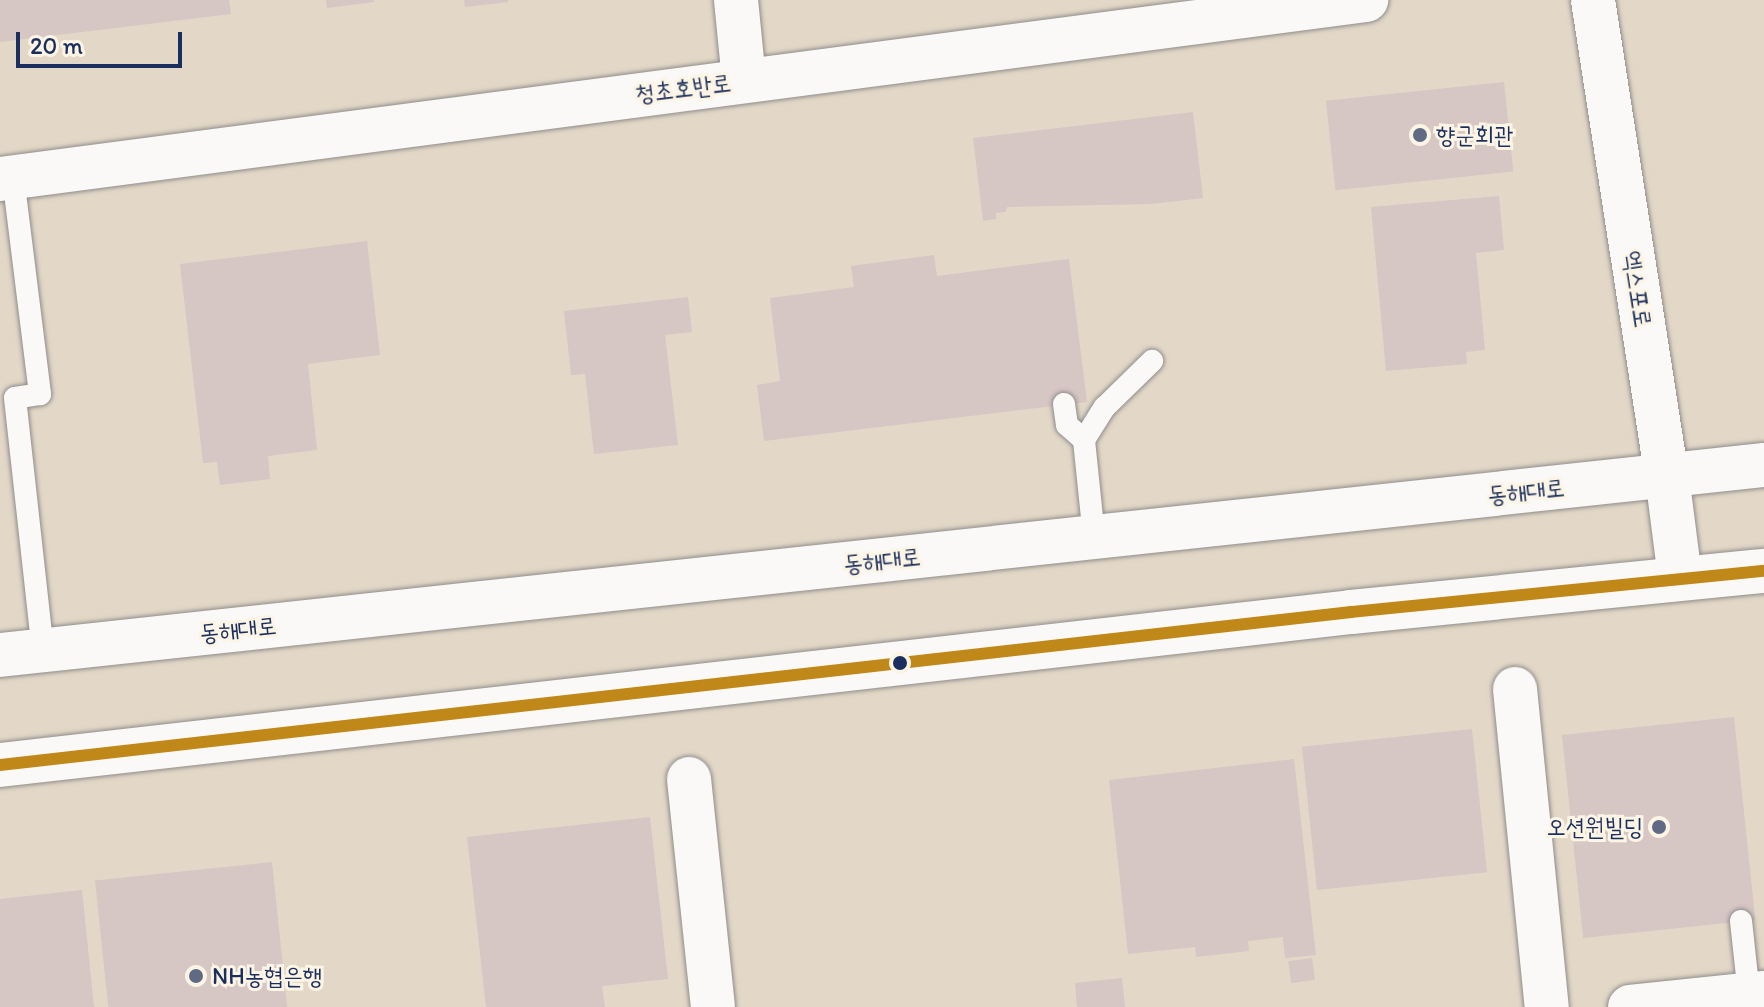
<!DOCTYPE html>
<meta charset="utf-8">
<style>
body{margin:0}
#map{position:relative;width:1764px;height:1007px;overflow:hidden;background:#e3d8c7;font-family:Itim,"Poor Story",sans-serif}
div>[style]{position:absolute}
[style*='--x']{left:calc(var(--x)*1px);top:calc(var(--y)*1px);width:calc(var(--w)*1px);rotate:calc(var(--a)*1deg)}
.building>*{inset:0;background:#d6c6c4;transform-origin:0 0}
.roads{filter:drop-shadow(0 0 2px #8f8d8c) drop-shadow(0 0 2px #8f8d8c)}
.lane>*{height:22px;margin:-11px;padding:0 11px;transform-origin:11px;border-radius:11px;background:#fbf9f7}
.street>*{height:44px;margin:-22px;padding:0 22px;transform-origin:22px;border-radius:22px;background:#fbf9f7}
.secondary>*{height:44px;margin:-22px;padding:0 22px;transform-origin:22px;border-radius:22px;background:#fbf9f7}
.primary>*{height:44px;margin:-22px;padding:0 22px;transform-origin:22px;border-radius:22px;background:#fbf9f7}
.bus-1>*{height:12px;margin:-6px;padding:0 6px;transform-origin:6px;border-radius:6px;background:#c08818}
.dots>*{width:22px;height:22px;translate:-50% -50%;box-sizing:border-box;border:4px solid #fcf5e5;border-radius:50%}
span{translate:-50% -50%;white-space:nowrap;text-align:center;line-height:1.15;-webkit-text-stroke:6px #fcf5e5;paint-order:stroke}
.street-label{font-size:24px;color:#1b2f5e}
.poi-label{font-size:24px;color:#1b2f5e}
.left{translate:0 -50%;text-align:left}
.right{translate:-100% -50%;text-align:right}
.scale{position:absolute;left:16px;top:32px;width:166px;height:36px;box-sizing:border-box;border:4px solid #1b2f5e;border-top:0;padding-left:10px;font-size:24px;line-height:28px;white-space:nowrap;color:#1b2f5e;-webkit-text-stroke:6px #fcf5e5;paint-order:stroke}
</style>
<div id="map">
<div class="building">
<i style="clip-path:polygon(0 0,229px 0,231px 14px,0 42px)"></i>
<i style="clip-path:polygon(326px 0,374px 0,374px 2px,327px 8px)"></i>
<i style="clip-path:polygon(464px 0,508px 0,508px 2px,465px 7px)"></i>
<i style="left:1504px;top:82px;width:90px;height:179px;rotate:84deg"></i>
<i style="clip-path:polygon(1193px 112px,1203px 198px,1151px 204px,1007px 207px,1006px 212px,996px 213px,996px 219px,983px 221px,973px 138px)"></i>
<i style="clip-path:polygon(1499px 196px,1504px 250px,1476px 253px,1485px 350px,1466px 352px,1467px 364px,1386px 371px,1371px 207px)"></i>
<i style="clip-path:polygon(367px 241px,380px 355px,308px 364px,317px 450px,268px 456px,270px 479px,220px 485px,217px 462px,203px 463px,180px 264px)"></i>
<i style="clip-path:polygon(934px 255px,937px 276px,1069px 259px,1087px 402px,764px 441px,757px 385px,780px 381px,770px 298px,854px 287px,851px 266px)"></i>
<i style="clip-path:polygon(688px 297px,692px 332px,665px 335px,678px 445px,594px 454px,585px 374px,571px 375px,564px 311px)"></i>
<i style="left:1734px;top:717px;width:204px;height:173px;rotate:84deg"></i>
<i style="left:1472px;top:729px;width:144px;height:171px;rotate:84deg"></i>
<i style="clip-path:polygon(1294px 759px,1316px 955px,1285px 958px,1283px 937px,1248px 941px,1249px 951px,1196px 957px,1195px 947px,1128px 954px,1109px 780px)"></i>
<i style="clip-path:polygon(650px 817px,668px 979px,602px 986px,605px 1007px,486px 1007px,467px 837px)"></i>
<i style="left:272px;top:862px;width:146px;height:178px;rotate:84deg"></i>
<i style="clip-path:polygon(82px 890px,94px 1007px,0 1007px,0 899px)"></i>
<i style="left:1312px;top:958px;width:22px;height:24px;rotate:82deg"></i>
<i style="clip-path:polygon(1122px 978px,1125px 1007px,1077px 1007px,1075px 983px)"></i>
</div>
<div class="roads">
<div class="lane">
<i style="--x:13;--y:177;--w:219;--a:82.9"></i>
<i style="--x:40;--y:394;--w:25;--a:171"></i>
<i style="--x:15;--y:398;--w:254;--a:83.7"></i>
<i style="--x:1064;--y:404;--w:21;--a:82"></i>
<i style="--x:1067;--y:425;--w:23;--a:41"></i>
<i style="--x:1094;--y:537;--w:98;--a:-95.9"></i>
<i style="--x:1084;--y:440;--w:39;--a:-58"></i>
<i style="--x:1105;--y:407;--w:66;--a:-44.4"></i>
<i style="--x:1741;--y:921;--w:74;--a:83.8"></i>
</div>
<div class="street">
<i style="--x:736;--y:0;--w:80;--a:84.3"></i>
<i style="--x:1593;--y:0;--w:482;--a:81.2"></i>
<i style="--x:1515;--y:689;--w:320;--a:84.3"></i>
<i style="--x:689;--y:779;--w:229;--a:84"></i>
<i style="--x:1630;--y:1007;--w:135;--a:-6"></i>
</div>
<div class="secondary">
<i style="--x:0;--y:179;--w:1378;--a:-7.47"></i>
</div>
<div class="primary">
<i style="--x:1667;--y:476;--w:103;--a:82.7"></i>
<i style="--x:0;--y:655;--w:1774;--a:-6.15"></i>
<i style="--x:0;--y:765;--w:1360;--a:-6.46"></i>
<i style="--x:1351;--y:612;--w:415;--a:-5.7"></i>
</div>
</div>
<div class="bus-1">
<i style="--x:0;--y:765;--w:1360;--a:-6.46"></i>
<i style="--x:1351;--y:612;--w:415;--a:-5.7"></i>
</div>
<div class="dots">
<i style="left:1420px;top:135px;background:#616a83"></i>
<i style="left:900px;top:663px;background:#1b2f5e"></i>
<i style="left:1659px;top:827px;background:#616a83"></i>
<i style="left:196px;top:976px;background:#616a83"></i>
</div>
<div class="street-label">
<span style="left:683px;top:88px;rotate:-7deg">청초호반로</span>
<span style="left:1638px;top:289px;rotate:81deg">엑스포로</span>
<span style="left:1526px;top:491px;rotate:-6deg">동해대로</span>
<span style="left:882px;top:560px;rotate:-6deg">동해대로</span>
<span style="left:238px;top:629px;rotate:-6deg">동해대로</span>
</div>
<div class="poi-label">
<span class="left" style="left:1436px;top:135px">향군회관</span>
<span class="right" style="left:1643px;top:827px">오션원빌딩</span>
<span class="left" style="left:212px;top:976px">NH농협은행</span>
</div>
<div class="scale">20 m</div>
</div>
